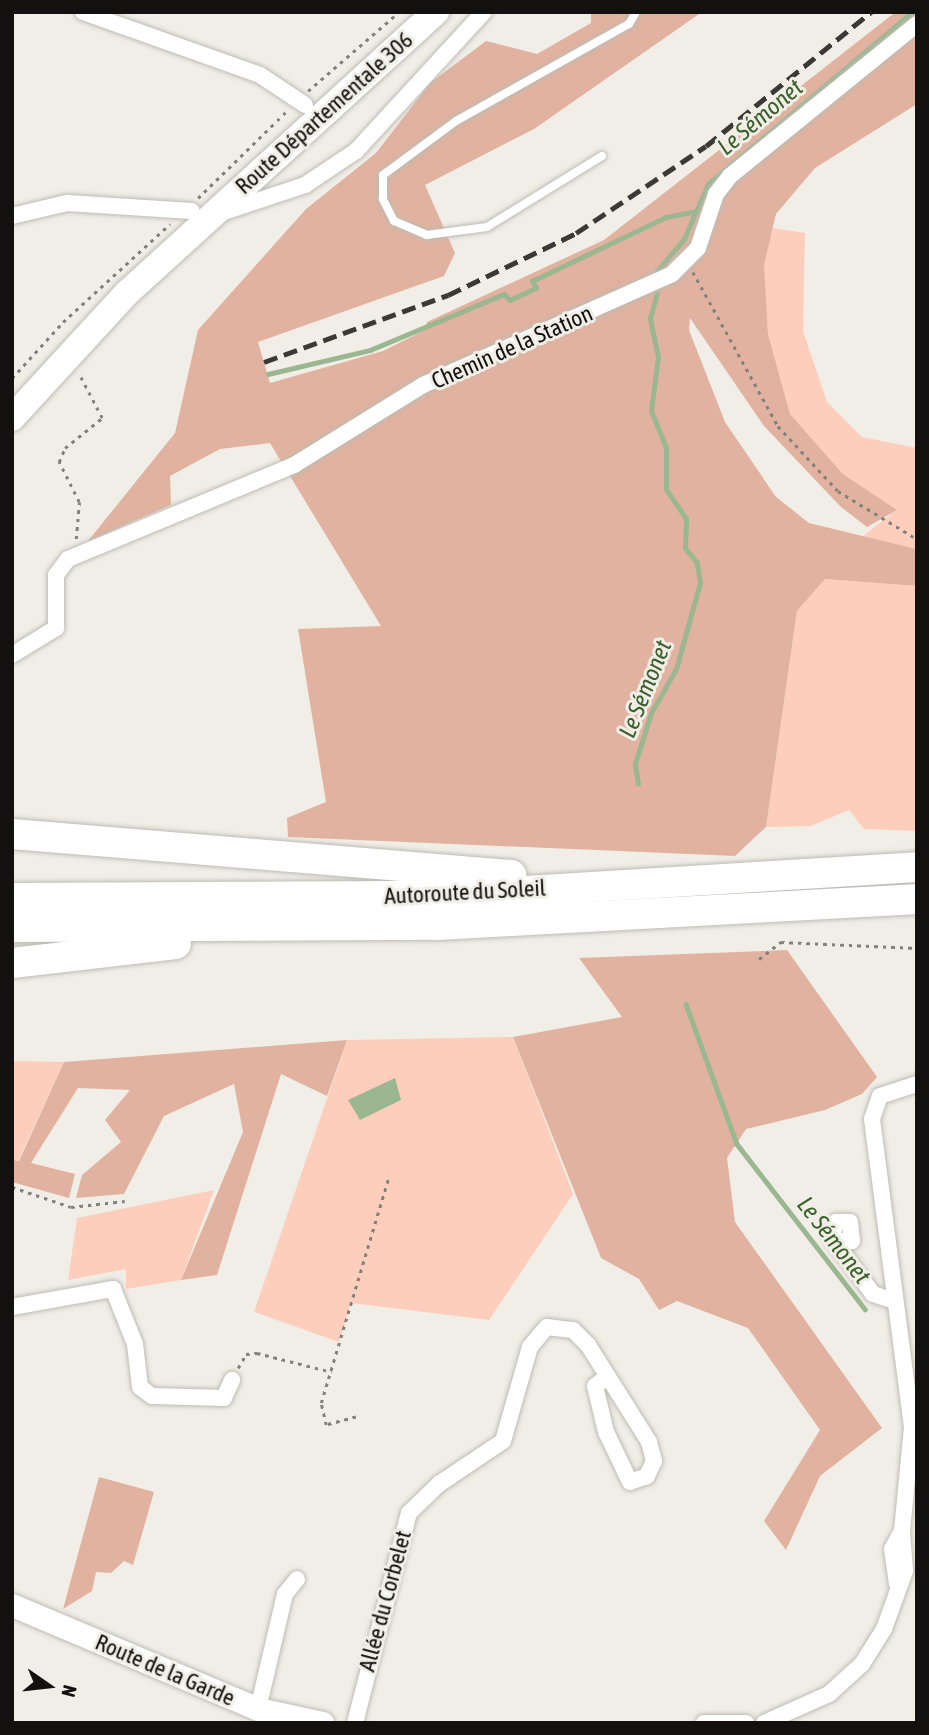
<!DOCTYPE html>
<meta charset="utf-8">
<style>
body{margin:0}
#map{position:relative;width:929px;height:1735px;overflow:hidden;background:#f1eee7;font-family:"Asap Condensed",sans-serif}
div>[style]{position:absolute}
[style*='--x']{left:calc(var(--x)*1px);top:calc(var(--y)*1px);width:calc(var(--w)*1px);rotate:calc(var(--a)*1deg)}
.green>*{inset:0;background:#fdcebc}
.forest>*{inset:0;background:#e1b29f}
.water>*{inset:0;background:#9bb791}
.stream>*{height:4.5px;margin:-2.25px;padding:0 2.25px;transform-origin:2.25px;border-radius:2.25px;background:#9bb791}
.path>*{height:2.5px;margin-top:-1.25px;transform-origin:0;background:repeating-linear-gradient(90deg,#83817c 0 3.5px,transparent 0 8.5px)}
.roads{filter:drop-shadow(0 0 2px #bebcb4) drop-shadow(0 0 2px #bebcb4)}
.lane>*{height:8px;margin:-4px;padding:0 4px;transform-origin:4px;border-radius:4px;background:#fff}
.street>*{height:16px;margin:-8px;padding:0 8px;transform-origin:8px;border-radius:8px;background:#fff}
.secondary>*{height:23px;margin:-11.5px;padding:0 11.5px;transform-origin:11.5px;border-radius:11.5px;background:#fff}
.primary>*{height:26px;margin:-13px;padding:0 13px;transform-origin:13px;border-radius:13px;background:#fff}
.highway>*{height:30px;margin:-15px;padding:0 15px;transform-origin:15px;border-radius:15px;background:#fff}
.rail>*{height:4.5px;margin-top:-2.25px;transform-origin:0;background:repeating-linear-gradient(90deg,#3a3936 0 14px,transparent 0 21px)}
span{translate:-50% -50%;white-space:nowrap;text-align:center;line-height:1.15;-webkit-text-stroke:6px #f1eee7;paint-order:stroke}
.street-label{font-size:23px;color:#12110f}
.water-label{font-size:24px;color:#3b602c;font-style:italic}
.frame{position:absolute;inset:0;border:14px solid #12110f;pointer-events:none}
.north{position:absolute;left:14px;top:1651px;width:70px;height:70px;-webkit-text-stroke:5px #f1eee7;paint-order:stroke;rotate:104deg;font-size:19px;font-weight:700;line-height:28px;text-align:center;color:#12110f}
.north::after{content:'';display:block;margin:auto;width:24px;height:32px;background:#12110f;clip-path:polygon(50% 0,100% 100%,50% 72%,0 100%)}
</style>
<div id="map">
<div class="green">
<i style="clip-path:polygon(773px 228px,805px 233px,803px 331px,827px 402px,862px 437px,917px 448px,916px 549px,861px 538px,896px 510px,843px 474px,790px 414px,768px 334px,763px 265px)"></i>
<i style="clip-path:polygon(825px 579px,917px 586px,917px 831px,864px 829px,849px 810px,811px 826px,766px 827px,797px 611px)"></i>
<i style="clip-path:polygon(513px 1037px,573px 1194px,489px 1320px,351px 1303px,339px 1342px,254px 1312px,347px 1040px)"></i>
<i style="clip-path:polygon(12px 1061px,64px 1062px,18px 1161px,12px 1160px)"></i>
<i style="clip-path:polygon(214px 1190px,181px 1280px,126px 1289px,126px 1269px,68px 1280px,77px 1218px)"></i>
</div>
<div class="forest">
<i style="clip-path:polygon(591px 12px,702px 12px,534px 129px,425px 185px,455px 253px,444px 276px,258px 342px,270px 383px,383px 351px,425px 330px,427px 322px,604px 240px,893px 14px,917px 12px,917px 104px,815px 168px,776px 214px,764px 265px,768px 334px,790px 414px,843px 474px,897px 510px,867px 527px,841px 507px,764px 426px,690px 318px,689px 330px,725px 422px,776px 497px,809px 523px,916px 549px,917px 586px,825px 579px,797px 611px,766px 827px,735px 856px,288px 837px,287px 818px,326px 802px,298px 629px,381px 626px,270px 443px,220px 449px,170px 476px,171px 505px,88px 541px,175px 433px,198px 330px,306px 209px,376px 153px,430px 83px,486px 41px,537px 54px,591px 23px)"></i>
<i style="clip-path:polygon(787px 950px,877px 1077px,862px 1094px,825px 1110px,746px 1129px,727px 1158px,735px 1222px,882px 1428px,820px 1476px,786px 1550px,764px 1521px,820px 1430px,748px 1328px,677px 1301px,659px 1310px,639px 1279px,601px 1258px,513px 1037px,622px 1017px,579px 958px)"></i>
<i style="clip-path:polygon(347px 1040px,327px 1096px,281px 1074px,217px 1275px,181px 1280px,243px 1132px,234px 1084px,164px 1116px,124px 1194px,76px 1198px,82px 1175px,121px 1142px,105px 1120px,130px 1090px,78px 1088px,31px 1163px,75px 1174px,69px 1198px,12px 1182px,12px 1160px,19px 1161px,64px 1062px)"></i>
<i style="clip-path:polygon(99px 1477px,154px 1492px,133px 1565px,124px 1561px,111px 1573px,96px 1572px,92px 1591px,63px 1609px)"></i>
</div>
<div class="water">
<i style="clip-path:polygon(395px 1078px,401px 1100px,360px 1120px,348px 1100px)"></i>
</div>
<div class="stream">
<i style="--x:657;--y:271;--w:42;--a:-49.8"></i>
<i style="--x:684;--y:239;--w:60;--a:-66.4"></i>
<i style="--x:708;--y:184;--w:267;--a:-40.1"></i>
<i style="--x:268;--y:374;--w:105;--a:-13.2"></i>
<i style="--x:370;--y:350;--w:145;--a:-22.7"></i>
<i style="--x:504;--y:294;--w:8;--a:45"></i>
<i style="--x:510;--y:300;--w:29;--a:-25"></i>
<i style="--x:536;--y:288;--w:8;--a:-120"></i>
<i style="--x:532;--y:281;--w:148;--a:-25.5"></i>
<i style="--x:666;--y:217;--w:31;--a:-11"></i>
<i style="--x:638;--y:784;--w:20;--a:-99"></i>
<i style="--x:635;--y:764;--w:53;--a:-72.6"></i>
<i style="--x:651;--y:713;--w:51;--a:-60.4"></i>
<i style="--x:676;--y:669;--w:89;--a:-74.4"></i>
<i style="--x:700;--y:583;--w:20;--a:-99"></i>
<i style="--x:697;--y:563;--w:19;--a:-129"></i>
<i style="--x:685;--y:548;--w:29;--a:-88"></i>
<i style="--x:686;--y:519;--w:36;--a:-124"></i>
<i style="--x:666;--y:489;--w:41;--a:-90"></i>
<i style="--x:666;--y:448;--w:40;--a:-112"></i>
<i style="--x:651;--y:411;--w:54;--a:-82.6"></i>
<i style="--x:658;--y:357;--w:40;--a:-102"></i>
<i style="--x:650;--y:318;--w:25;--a:-74"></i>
<i style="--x:686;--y:1004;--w:149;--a:70"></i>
<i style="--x:737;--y:1144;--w:209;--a:52.2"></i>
</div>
<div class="path">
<i style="--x:308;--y:91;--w:121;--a:-41"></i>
<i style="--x:198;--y:198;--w:126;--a:-44.4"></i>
<i style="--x:693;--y:272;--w:176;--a:61.1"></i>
<i style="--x:778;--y:426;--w:88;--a:47.3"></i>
<i style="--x:838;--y:491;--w:92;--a:31.3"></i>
<i style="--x:12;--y:378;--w:76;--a:-47.7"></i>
<i style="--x:63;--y:322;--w:145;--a:-42.5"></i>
<i style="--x:76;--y:539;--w:37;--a:-85"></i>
<i style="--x:79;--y:502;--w:45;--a:-116.6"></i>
<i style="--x:59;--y:462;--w:15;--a:-67"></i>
<i style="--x:65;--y:448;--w:48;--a:-39"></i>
<i style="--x:102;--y:418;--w:50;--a:-117.6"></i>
<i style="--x:759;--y:959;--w:28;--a:-38"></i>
<i style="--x:781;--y:942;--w:136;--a:2.5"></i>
<i style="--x:12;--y:1187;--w:62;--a:18.7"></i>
<i style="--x:71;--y:1207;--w:54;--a:-6.3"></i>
<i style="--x:238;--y:1368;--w:16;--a:-60"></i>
<i style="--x:246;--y:1354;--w:11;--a:-5"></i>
<i style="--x:257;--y:1353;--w:77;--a:14.2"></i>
<i style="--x:356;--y:1417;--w:31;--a:165"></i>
<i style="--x:326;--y:1425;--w:23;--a:-103"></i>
<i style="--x:321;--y:1403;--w:236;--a:-73.3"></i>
</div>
<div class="roads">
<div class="lane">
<i style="--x:602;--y:156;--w:135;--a:148.3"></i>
<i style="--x:487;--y:227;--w:61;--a:172.4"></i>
<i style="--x:427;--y:235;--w:36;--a:-157"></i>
<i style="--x:394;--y:221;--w:25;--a:-117"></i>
<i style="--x:383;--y:199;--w:24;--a:-90"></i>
<i style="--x:383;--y:175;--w:91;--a:-36.5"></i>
<i style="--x:456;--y:121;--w:198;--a:-29.3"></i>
<i style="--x:629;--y:24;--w:14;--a:-60"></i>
</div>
<div class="street">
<i style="--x:83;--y:12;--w:188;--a:19.6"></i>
<i style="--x:260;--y:75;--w:54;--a:33.7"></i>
<i style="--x:218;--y:214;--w:92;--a:-18.4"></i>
<i style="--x:305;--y:185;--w:61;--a:-33.7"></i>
<i style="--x:356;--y:151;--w:189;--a:-47.4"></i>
<i style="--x:12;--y:216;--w:57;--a:-13.3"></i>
<i style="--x:67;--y:203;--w:125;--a:3.7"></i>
<i style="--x:12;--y:655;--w:52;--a:-31.5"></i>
<i style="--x:56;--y:628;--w:53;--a:-90"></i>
<i style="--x:56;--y:575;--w:20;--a:-53"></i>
<i style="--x:68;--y:559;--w:245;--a:-22.6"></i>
<i style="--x:294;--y:465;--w:152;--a:-31.8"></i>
<i style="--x:423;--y:385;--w:273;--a:-24"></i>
<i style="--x:672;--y:274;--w:37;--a:-45"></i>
<i style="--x:698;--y:248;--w:57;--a:-71.6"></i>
<i style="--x:716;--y:194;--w:23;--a:-52"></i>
<i style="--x:730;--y:176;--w:241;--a:-39.1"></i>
<i style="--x:835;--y:1241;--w:17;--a:0"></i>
<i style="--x:852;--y:1241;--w:19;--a:-96"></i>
<i style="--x:850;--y:1222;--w:14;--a:180"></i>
<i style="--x:836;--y:1222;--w:16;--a:104"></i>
<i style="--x:832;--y:1238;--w:69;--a:53.8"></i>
<i style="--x:873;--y:1294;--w:22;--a:18"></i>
<i style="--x:12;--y:1307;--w:103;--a:-10.1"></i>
<i style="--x:113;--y:1289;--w:59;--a:68.2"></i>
<i style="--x:135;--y:1344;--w:43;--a:83.4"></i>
<i style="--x:140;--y:1387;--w:15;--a:37"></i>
<i style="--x:152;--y:1396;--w:72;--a:1.6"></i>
<i style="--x:224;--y:1398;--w:20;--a:-66"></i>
<i style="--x:897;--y:1584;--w:35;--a:-98"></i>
<i style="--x:892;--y:1549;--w:21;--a:-61"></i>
<i style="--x:902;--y:1531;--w:104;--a:-84.5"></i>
<i style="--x:912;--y:1427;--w:311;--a:-97.4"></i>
<i style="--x:872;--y:1119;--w:24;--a:-71"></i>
<i style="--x:880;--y:1096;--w:39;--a:-18"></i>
<i style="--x:258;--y:1709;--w:118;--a:-76.8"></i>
<i style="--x:285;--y:1594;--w:19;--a:-51"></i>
<i style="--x:355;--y:1723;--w:217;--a:-75.6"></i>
<i style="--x:409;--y:1513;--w:42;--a:-44"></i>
<i style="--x:439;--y:1484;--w:77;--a:-33.9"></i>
<i style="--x:503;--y:1441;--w:98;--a:-74"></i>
<i style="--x:530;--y:1347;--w:26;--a:-50"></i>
<i style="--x:547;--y:1327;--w:26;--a:7"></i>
<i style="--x:573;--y:1330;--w:21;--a:45"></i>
<i style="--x:588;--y:1345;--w:115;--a:57.8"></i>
<i style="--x:649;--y:1442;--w:20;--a:75"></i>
<i style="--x:654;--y:1461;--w:17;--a:115"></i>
<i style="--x:647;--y:1476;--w:18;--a:161"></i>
<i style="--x:630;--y:1482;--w:55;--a:-115.6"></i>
<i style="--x:606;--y:1432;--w:47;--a:-103.4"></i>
<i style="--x:595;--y:1386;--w:15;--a:-37"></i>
<i style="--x:704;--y:1723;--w:42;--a:0"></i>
<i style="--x:764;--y:1723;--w:71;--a:-24"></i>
<i style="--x:829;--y:1694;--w:45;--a:-42.3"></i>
<i style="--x:862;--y:1664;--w:41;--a:-57.8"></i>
<i style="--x:884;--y:1629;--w:62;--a:-70.1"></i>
<i style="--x:905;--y:1571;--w:40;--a:-94.3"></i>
</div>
<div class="secondary">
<i style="--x:12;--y:1605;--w:267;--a:22.9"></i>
<i style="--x:258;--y:1709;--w:66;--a:12.3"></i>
</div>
<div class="primary">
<i style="--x:12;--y:418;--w:170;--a:-47.4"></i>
<i style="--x:127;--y:293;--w:418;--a:-42.3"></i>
</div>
<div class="highway">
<i style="--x:12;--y:834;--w:501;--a:4.7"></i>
<i style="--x:12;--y:898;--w:433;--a:-0.3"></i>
<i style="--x:445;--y:896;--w:473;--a:-3.5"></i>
<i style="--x:12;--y:927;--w:426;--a:-0.3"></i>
<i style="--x:438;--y:925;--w:480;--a:-3.1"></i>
<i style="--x:12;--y:963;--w:165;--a:-6.6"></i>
</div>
</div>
<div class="rail">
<i style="--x:264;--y:362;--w:196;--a:-20"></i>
<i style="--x:448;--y:295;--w:142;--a:-25.8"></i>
<i style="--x:576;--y:233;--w:156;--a:-33.8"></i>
<i style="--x:706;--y:146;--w:213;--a:-39.1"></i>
</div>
<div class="street-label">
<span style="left:324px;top:113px;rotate:-42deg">Route Départementale 306</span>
<span style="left:512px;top:347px;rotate:-24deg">Chemin de la Station</span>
<span style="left:465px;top:892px;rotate:-3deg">Autoroute du Soleil</span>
<span style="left:385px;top:1601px;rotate:-75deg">Allée du Corbelet</span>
<span style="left:165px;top:1670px;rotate:23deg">Route de la Garde</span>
</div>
<div class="water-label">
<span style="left:760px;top:117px;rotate:-40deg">Le Sémonet</span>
<span style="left:645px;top:689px;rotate:-68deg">Le Sémonet</span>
<span style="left:834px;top:1240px;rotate:52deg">Le Sémonet</span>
</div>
<div class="frame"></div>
<div class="north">N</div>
</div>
